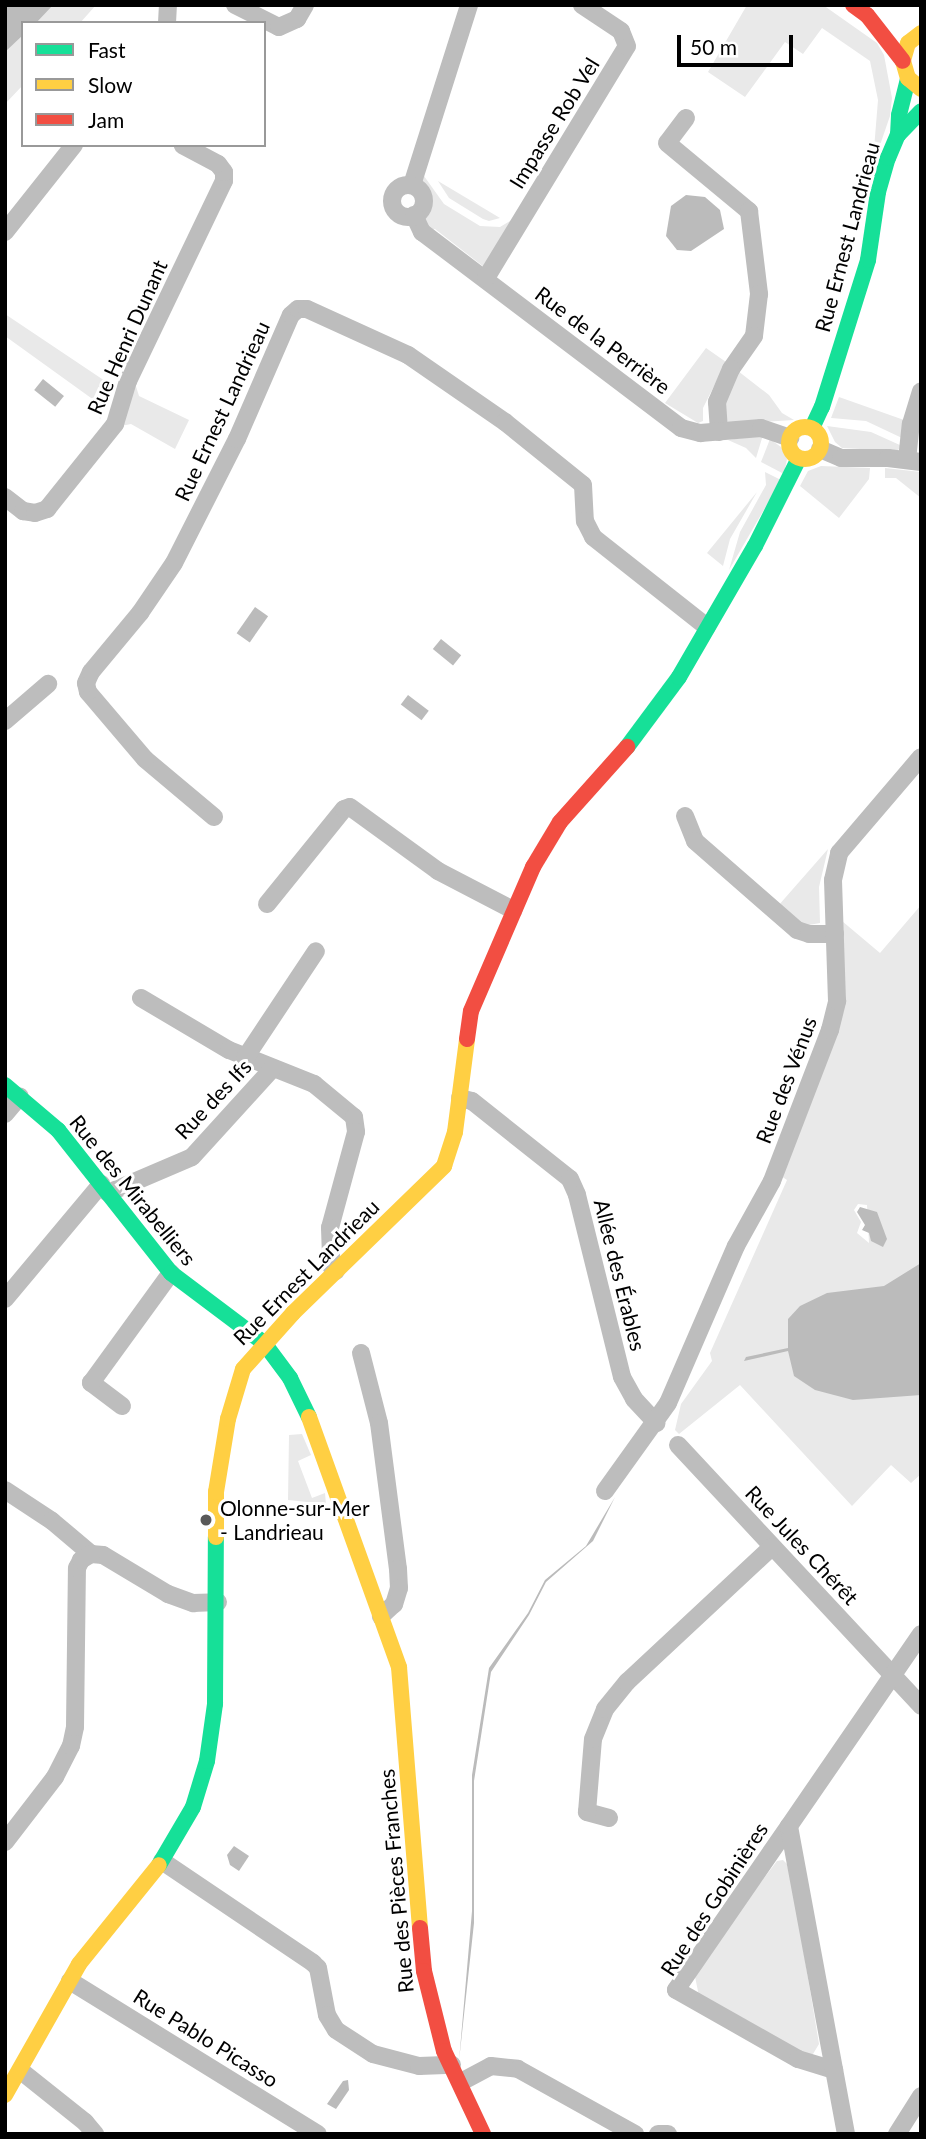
<!DOCTYPE html>
<meta charset="utf-8">
<style>
body{margin:0}
#map{position:relative;width:926px;height:2139px;overflow:hidden;background:#fff;font-family:Lato,sans-serif}
div>[style]{position:absolute}
[style*='--x']{left:calc(var(--x)*1px);top:calc(var(--y)*1px);width:calc(var(--w)*1px);rotate:calc(var(--a)*1deg)}
.green>*{inset:0;background:#e9e9e9}
.water>*{inset:0;background:#bbb;transform-origin:0 0}
.street>*{height:18px;margin:-9px;padding:0 9px;transform-origin:9px;border-radius:9px;background:#bdbdbd}
.street>.ring{margin:-9px;padding:0;box-sizing:content-box;background:none;border:18px solid #bdbdbd;border-radius:50%}
.fast>*{height:16px;margin:-8px;padding:0 8px;transform-origin:8px;border-radius:8px;background:#16e098}
.slow>*{height:16px;margin:-8px;padding:0 8px;transform-origin:8px;border-radius:8px;background:#ffcf43}
.slow>.ring{margin:-8px;padding:0;box-sizing:content-box;background:none;border:16px solid #ffcf43;border-radius:50%}
.jam>*{height:16px;margin:-8px;padding:0 8px;transform-origin:8px;border-radius:8px;background:#f24e42}
.dots>*{width:19px;height:19px;translate:-50% -50%;box-sizing:border-box;border:4px solid #fff;border-radius:50%}
span{translate:-50% -50%;white-space:nowrap;text-align:center;line-height:1.15;-webkit-text-stroke:6px #fff;paint-order:stroke}
.street-label{font-size:21px;color:#000}
.poi-label{font-size:21px;color:#000}
.left{translate:0 -50%;text-align:left}
.frame{position:absolute;inset:0;border:7px solid #000;pointer-events:none}
.legend{position:absolute;left:21px;top:21px;width:245px;height:126px;box-sizing:border-box;background:#fff;border:2px solid #999;margin:0;padding:9px 12px;list-style:none;font-size:21px;color:#000}
.legend li{display:flex;align-items:center;gap:14px;height:35px}
.legend b{width:35px;border:2px solid #999}
.scale{position:absolute;left:677px;top:35px;width:116px;height:32px;box-sizing:border-box;border:4px solid #000;border-top:0;padding-left:9px;font-size:21px;line-height:24px;white-space:nowrap;color:#000;-webkit-text-stroke:5px #fff;paint-order:stroke}
</style>
<div id="map">
<div class="green">
<i style="clip-path:polygon(5px 5px,96px 5px,80px 23px,23px 23px,23px 85px,5px 104px)"></i>
<i style="clip-path:polygon(747px 5px,823px 5px,877px 43px,884px 55px,892px 98px,890px 116px,879px 148px,874px 149px,878px 100px,870px 61px,822px 28px,803px 54px,785px 42px,745px 97px,708px 72px)"></i>
<i style="clip-path:polygon(424px 176px,444px 204px,480px 226px,500px 227px,515px 218px,484px 267px,435px 229px,430px 230px,425px 222px,430px 199px,422px 181px)"></i>
<i style="clip-path:polygon(438px 181px,500px 218px,489px 221px,483px 219px,449px 198px)"></i>
<i style="clip-path:polygon(5px 314px,111px 385px,100px 420px,98px 403px,5px 336px)"></i>
<i style="clip-path:polygon(706px 348px,726px 362px,703px 408px,703px 421px,698px 423px,665px 403px)"></i>
<i style="clip-path:polygon(738px 371px,769px 395px,782px 413px,794px 420px,733px 424px,726px 421px,724px 406px)"></i>
<i style="clip-path:polygon(134px 380px,139px 396px,189px 420px,175px 449px,131px 424px,121px 426px)"></i>
<i style="clip-path:polygon(839px 397px,904px 420px,902px 438px,866px 421px,831px 418px)"></i>
<i style="clip-path:polygon(827px 426px,871px 432px,902px 446px,897px 451px,842px 448px,835px 442px)"></i>
<i style="clip-path:polygon(763px 435px,756px 458px,746px 448px,728px 440px)"></i>
<i style="clip-path:polygon(770px 439px,781px 447px,787px 459px,784px 474px,761px 462px)"></i>
<i style="clip-path:polygon(821px 466px,870px 468px,869px 479px,839px 518px,800px 486px,808px 471px)"></i>
<i style="clip-path:polygon(885px 468px,921px 472px,921px 498px,896px 478px,885px 478px)"></i>
<i style="clip-path:polygon(765px 472px,781px 480px,729px 570px,740px 532px,766px 485px)"></i>
<i style="clip-path:polygon(757px 492px,730px 539px,723px 566px,707px 553px)"></i>
<i style="clip-path:polygon(828px 849px,819px 887px,820px 923px,803px 926px,778px 906px)"></i>
<i style="clip-path:polygon(evenodd,921px 905px,921px 1474px,911px 1483px,891px 1465px,852px 1506px,740px 1385px,679px 1434px,675px 1430px,681px 1404px,712px 1361px,710px 1353px,787px 1180px,781px 1176px,844px 1010px,842px 921px,880px 953px,921px 905px,858px 1204px,867px 1205px,869px 1243px,857px 1233px,861px 1222px,854px 1210px,858px 1204px)"></i>
<i style="clip-path:polygon(302px 1434px,311px 1455px,298px 1461px,312px 1498px,325px 1493px,326px 1504px,288px 1500px,289px 1435px)"></i>
<i style="clip-path:polygon(783px 1860px,787px 1864px,794px 1894px,819px 2044px,813px 2054px,801px 2057px,699px 1996px,694px 1972px,751px 1890px,761px 1882px,777px 1861px)"></i>
</div>
<div class="water">
<i style="clip-path:polygon(5px 5px,53px 5px,36px 23px,23px 23px,23px 35px,5px 52px)"></i>
<i style="clip-path:polygon(686px 195px,705px 197px,720px 210px,724px 229px,691px 251px,677px 250px,666px 236px,671px 206px)"></i>
<i style="left:43px;top:379px;width:27px;height:14px;rotate:39deg"></i>
<i style="left:255px;top:607px;width:16px;height:32px;rotate:35deg"></i>
<i style="left:441px;top:639px;width:26px;height:13px;rotate:39deg"></i>
<i style="left:408px;top:695px;width:26px;height:12px;rotate:37deg"></i>
<i style="clip-path:polygon(860px 1207px,877px 1212px,887px 1239px,883px 1247px,871px 1241px,869px 1233px,862px 1230px,865px 1225px,857px 1212px)"></i>
<i style="clip-path:polygon(921px 1263px,921px 1395px,853px 1400px,815px 1390px,794px 1376px,788px 1351px,744px 1361px,746px 1357px,788px 1348px,788px 1319px,800px 1306px,827px 1293px,884px 1286px)"></i>
<i style="clip-path:polygon(615px 1497px,593px 1541px,546px 1582px,529px 1615px,491px 1672px,474px 1781px,474px 1923px,459px 2061px,472px 1911px,472px 1775px,489px 1668px,528px 1613px,545px 1580px,586px 1546px)"></i>
<i style="clip-path:polygon(234px 1846px,249px 1856px,239px 1871px,230px 1865px,227px 1855px)"></i>
<i style="clip-path:polygon(348px 2080px,349px 2090px,336px 2109px,327px 2104px,343px 2081px)"></i>
</div>
<div class="street">
<i style="--x:235;--y:5;--w:49;--a:26.6"></i>
<i style="--x:279;--y:27;--w:20;--a:-24"></i>
<i style="--x:297;--y:19;--w:16;--a:-60"></i>
<i style="--x:167;--y:23;--w:18;--a:-87"></i>
<i style="--x:686;--y:118;--w:31;--a:127"></i>
<i style="--x:667;--y:143;--w:107;--a:39.7"></i>
<i style="--x:749;--y:211;--w:84;--a:83.1"></i>
<i style="--x:759;--y:294;--w:42;--a:96.8"></i>
<i style="--x:754;--y:336;--w:40;--a:124.9"></i>
<i style="--x:731;--y:369;--w:36;--a:113"></i>
<i style="--x:717;--y:402;--w:30;--a:86"></i>
<i style="--x:412;--y:185;--w:189;--a:-72.4"></i>
<i class="ring" style="left:392px;top:185px;width:14px;height:14px"></i>
<i style="--x:414;--y:215;--w:19;--a:65"></i>
<i style="--x:422;--y:232;--w:325;--a:37.1"></i>
<i style="--x:681;--y:428;--w:20;--a:15"></i>
<i style="--x:700;--y:433;--w:61;--a:-4.7"></i>
<i style="--x:761;--y:428;--w:31;--a:19"></i>
<i style="--x:5;--y:232;--w:111;--a:-51.6"></i>
<i style="--x:486;--y:278;--w:271;--a:-58.7"></i>
<i style="--x:627;--y:46;--w:16;--a:-112"></i>
<i style="--x:621;--y:31;--w:47;--a:-146.3"></i>
<i style="--x:820;--y:449;--w:23;--a:23"></i>
<i style="--x:841;--y:458;--w:47;--a:0"></i>
<i style="--x:888;--y:458;--w:33;--a:7"></i>
<i style="--x:907;--y:460;--w:36;--a:-84"></i>
<i style="--x:911;--y:424;--w:34;--a:-73"></i>
<i style="--x:5;--y:497;--w:23;--a:38"></i>
<i style="--x:23;--y:511;--w:12;--a:9"></i>
<i style="--x:35;--y:513;--w:13;--a:-18"></i>
<i style="--x:47;--y:509;--w:109;--a:-51.3"></i>
<i style="--x:115;--y:424;--w:45;--a:-73.2"></i>
<i style="--x:128;--y:381;--w:222;--a:-64.4"></i>
<i style="--x:224;--y:181;--w:9;--a:-90"></i>
<i style="--x:224;--y:172;--w:10;--a:-127"></i>
<i style="--x:218;--y:164;--w:40;--a:-152"></i>
<i style="--x:5;--y:721;--w:57;--a:-40.7"></i>
<i style="--x:685;--y:816;--w:27;--a:68"></i>
<i style="--x:695;--y:841;--w:135;--a:41.1"></i>
<i style="--x:797;--y:930;--w:13;--a:18"></i>
<i style="--x:809;--y:934;--w:26;--a:0"></i>
<i style="--x:214;--y:817;--w:90;--a:-140"></i>
<i style="--x:145;--y:759;--w:88;--a:-130.4"></i>
<i style="--x:88;--y:692;--w:9;--a:-103"></i>
<i style="--x:86;--y:683;--w:12;--a:-66"></i>
<i style="--x:91;--y:672;--w:77;--a:-50.3"></i>
<i style="--x:140;--y:613;--w:60;--a:-55.8"></i>
<i style="--x:174;--y:563;--w:139;--a:-63.1"></i>
<i style="--x:237;--y:439;--w:135;--a:-66.5"></i>
<i style="--x:291;--y:315;--w:9;--a:-41"></i>
<i style="--x:298;--y:309;--w:9;--a:0"></i>
<i style="--x:307;--y:309;--w:111;--a:24.5"></i>
<i style="--x:408;--y:355;--w:118;--a:34.6"></i>
<i style="--x:505;--y:422;--w:100;--a:38.9"></i>
<i style="--x:583;--y:485;--w:36;--a:87"></i>
<i style="--x:585;--y:521;--w:18;--a:63"></i>
<i style="--x:593;--y:537;--w:145;--a:38.3"></i>
<i style="--x:267;--y:904;--w:122;--a:-51"></i>
<i style="--x:344;--y:809;--w:6;--a:-18"></i>
<i style="--x:350;--y:807;--w:109;--a:36"></i>
<i style="--x:438;--y:871;--w:85;--a:27.5"></i>
<i style="--x:141;--y:998;--w:102;--a:30.6"></i>
<i style="--x:229;--y:1050;--w:92;--a:21.8"></i>
<i style="--x:314;--y:1084;--w:52;--a:39.5"></i>
<i style="--x:354;--y:1117;--w:15;--a:82"></i>
<i style="--x:356;--y:1132;--w:99;--a:105.2"></i>
<i style="--x:330;--y:1228;--w:38;--a:88"></i>
<i style="--x:331;--y:1266;--w:7;--a:45"></i>
<i style="--x:245;--y:1058;--w:128;--a:-56.4"></i>
<i style="--x:460;--y:1098;--w:12;--a:14"></i>
<i style="--x:472;--y:1101;--w:125;--a:38.5"></i>
<i style="--x:570;--y:1179;--w:17;--a:66"></i>
<i style="--x:577;--y:1195;--w:187;--a:76.1"></i>
<i style="--x:622;--y:1377;--w:25;--a:61"></i>
<i style="--x:634;--y:1399;--w:33;--a:47"></i>
<i style="--x:5;--y:1114;--w:23;--a:-50"></i>
<i style="--x:108;--y:1193;--w:91;--a:-23.2"></i>
<i style="--x:192;--y:1157;--w:120;--a:-47.7"></i>
<i style="--x:5;--y:1299;--w:150;--a:-50.1"></i>
<i style="--x:361;--y:1353;--w:72;--a:75.6"></i>
<i style="--x:379;--y:1423;--w:147;--a:82.6"></i>
<i style="--x:398;--y:1569;--w:19;--a:87"></i>
<i style="--x:399;--y:1588;--w:17;--a:107"></i>
<i style="--x:394;--y:1604;--w:18;--a:137"></i>
<i style="--x:122;--y:1406;--w:39;--a:-143"></i>
<i style="--x:91;--y:1383;--w:136;--a:-54"></i>
<i style="--x:678;--y:1445;--w:357;--a:47"></i>
<i style="--x:5;--y:1490;--w:56;--a:33.4"></i>
<i style="--x:52;--y:1521;--w:51;--a:40.2"></i>
<i style="--x:91;--y:1554;--w:12;--a:5"></i>
<i style="--x:103;--y:1555;--w:76;--a:31"></i>
<i style="--x:168;--y:1594;--w:27;--a:20"></i>
<i style="--x:193;--y:1603;--w:25;--a:-2"></i>
<i style="--x:605;--y:1491;--w:108;--a:-54.4"></i>
<i style="--x:668;--y:1403;--w:171;--a:-66.6"></i>
<i style="--x:736;--y:1246;--w:74;--a:-61"></i>
<i style="--x:772;--y:1181;--w:162;--a:-69"></i>
<i style="--x:830;--y:1030;--w:30;--a:-76"></i>
<i style="--x:837;--y:1001;--w:121;--a:-91.9"></i>
<i style="--x:833;--y:880;--w:28;--a:-77"></i>
<i style="--x:839;--y:853;--w:126;--a:-49.5"></i>
<i style="--x:609;--y:1818;--w:23;--a:-165"></i>
<i style="--x:587;--y:1812;--w:73;--a:-85.3"></i>
<i style="--x:593;--y:1739;--w:32;--a:-68"></i>
<i style="--x:605;--y:1709;--w:35;--a:-51"></i>
<i style="--x:627;--y:1682;--w:198;--a:-43"></i>
<i style="--x:789;--y:1826;--w:199;--a:124.6"></i>
<i style="--x:676;--y:1990;--w:140;--a:29.5"></i>
<i style="--x:798;--y:2059;--w:38;--a:17"></i>
<i style="--x:5;--y:1842;--w:82;--a:-52.4"></i>
<i style="--x:55;--y:1777;--w:35;--a:-63"></i>
<i style="--x:71;--y:1746;--w:19;--a:-78"></i>
<i style="--x:75;--y:1727;--w:159;--a:-89.3"></i>
<i style="--x:77;--y:1568;--w:9;--a:-63"></i>
<i style="--x:81;--y:1560;--w:12;--a:-31"></i>
<i style="--x:162;--y:1861;--w:182;--a:34"></i>
<i style="--x:313;--y:1963;--w:7;--a:45"></i>
<i style="--x:318;--y:1968;--w:48;--a:79.2"></i>
<i style="--x:327;--y:2015;--w:17;--a:59"></i>
<i style="--x:336;--y:2030;--w:44;--a:33"></i>
<i style="--x:373;--y:2054;--w:48;--a:14.6"></i>
<i style="--x:419;--y:2066;--w:33;--a:-2"></i>
<i style="--x:70;--y:1981;--w:291;--a:31.7"></i>
<i style="--x:21;--y:2071;--w:82;--a:38.6"></i>
<i style="--x:85;--y:2122;--w:16;--a:50"></i>
<i style="--x:461;--y:2082;--w:34;--a:-28"></i>
<i style="--x:491;--y:2066;--w:27;--a:6"></i>
<i style="--x:518;--y:2069;--w:134;--a:29.1"></i>
<i style="--x:658;--y:2134;--w:10;--a:0"></i>
<i style="--x:846;--y:2134;--w:313;--a:-100.5"></i>
<i style="--x:789;--y:1826;--w:233;--a:-55.5"></i>
<i style="--x:897;--y:2134;--w:45;--a:-57.7"></i>
</div>
<div class="fast">
<i style="--x:898;--y:135;--w:20;--a:-87"></i>
<i style="--x:899;--y:115;--w:38;--a:-76"></i>
<i style="--x:812;--y:428;--w:23;--a:-65"></i>
<i style="--x:822;--y:407;--w:154;--a:-72.6"></i>
<i style="--x:868;--y:260;--w:69;--a:-81.6"></i>
<i style="--x:878;--y:192;--w:35;--a:-74"></i>
<i style="--x:888;--y:158;--w:25;--a:-67"></i>
<i style="--x:898;--y:135;--w:33;--a:-46"></i>
<i style="--x:627;--y:747;--w:87;--a:-53.4"></i>
<i style="--x:679;--y:677;--w:151;--a:-59.9"></i>
<i style="--x:755;--y:546;--w:98;--a:-63.4"></i>
<i style="--x:5;--y:1085;--w:70;--a:40.3"></i>
<i style="--x:58;--y:1130;--w:182;--a:51.7"></i>
<i style="--x:171;--y:1273;--w:116;--a:37"></i>
<i style="--x:264;--y:1343;--w:44;--a:53.4"></i>
<i style="--x:290;--y:1378;--w:43;--a:64"></i>
<i style="--x:159;--y:1865;--w:67;--a:-59.6"></i>
<i style="--x:193;--y:1807;--w:48;--a:-73.1"></i>
<i style="--x:207;--y:1761;--w:58;--a:-82"></i>
<i style="--x:215;--y:1704;--w:167;--a:-89.7"></i>
</div>
<div class="slow">
<i style="--x:921;--y:33;--w:16;--a:142"></i>
<i style="--x:908;--y:43;--w:19;--a:106"></i>
<i style="--x:903;--y:61;--w:18;--a:74"></i>
<i style="--x:908;--y:78;--w:17;--a:40"></i>
<i class="ring" style="left:789px;top:427px;width:16px;height:16px"></i>
<i style="--x:309;--y:1417;--w:266;--a:70.2"></i>
<i style="--x:399;--y:1667;--w:262;--a:85.4"></i>
<i style="--x:216;--y:1537;--w:45;--a:-90"></i>
<i style="--x:216;--y:1492;--w:74;--a:-80.7"></i>
<i style="--x:228;--y:1419;--w:52;--a:-73.3"></i>
<i style="--x:243;--y:1369;--w:75;--a:-48.2"></i>
<i style="--x:293;--y:1313;--w:211;--a:-44.2"></i>
<i style="--x:444;--y:1166;--w:36;--a:-72"></i>
<i style="--x:455;--y:1132;--w:94;--a:-82.6"></i>
<i style="--x:5;--y:2095;--w:150;--a:-60.5"></i>
<i style="--x:79;--y:1964;--w:127;--a:-51.1"></i>
</div>
<div class="jam">
<i style="--x:853;--y:5;--w:17;--a:36"></i>
<i style="--x:867;--y:15;--w:58;--a:52"></i>
<i style="--x:467;--y:1039;--w:28;--a:-82"></i>
<i style="--x:471;--y:1011;--w:157;--a:-66.7"></i>
<i style="--x:533;--y:867;--w:52;--a:-59"></i>
<i style="--x:560;--y:822;--w:101;--a:-48.2"></i>
<i style="--x:420;--y:1928;--w:43;--a:84.7"></i>
<i style="--x:424;--y:1971;--w:82;--a:76"></i>
<i style="--x:444;--y:2051;--w:92;--a:64.8"></i>
</div>
<div class="dots">
<i style="left:206px;top:1520px;background:#595959"></i>
</div>
<div class="street-label">
<span style="left:554px;top:123px;rotate:-58deg">Impasse Rob Vel</span>
<span style="left:847px;top:237px;rotate:-75deg">Rue Ernest Landrieau</span>
<span style="left:127px;top:337px;rotate:-66deg">Rue Henri Dunant</span>
<span style="left:603px;top:340px;rotate:37deg">Rue de la Perrière</span>
<span style="left:222px;top:411px;rotate:-65deg">Rue Ernest Landrieau</span>
<span style="left:786px;top:1080px;rotate:-69deg">Rue des Vénus</span>
<span style="left:213px;top:1099px;rotate:-47deg">Rue des Ifs</span>
<span style="left:133px;top:1190px;rotate:51deg">Rue des Mirabelliers</span>
<span style="left:306px;top:1272px;rotate:-45deg">Rue Ernest Landrieau</span>
<span style="left:620px;top:1275px;rotate:76deg">Allée des Érables</span>
<span style="left:802px;top:1545px;rotate:47deg">Rue Jules Chérêt</span>
<span style="left:396px;top:1881px;rotate:-95deg">Rue des Pièces Franches</span>
<span style="left:714px;top:1899px;rotate:-57deg">Rue des Gobinières</span>
<span style="left:206px;top:2038px;rotate:32deg">Rue Pablo Picasso</span>
</div>
<div class="poi-label">
<span class="left" style="left:220px;top:1520px">Olonne-sur-Mer<br>- Landrieau</span>
</div>
<div class="frame"></div>
<ul class="legend">
<li><b style="height:9px;background:#16e098"></b>Fast</li>
<li><b style="height:9px;background:#ffcf43"></b>Slow</li>
<li><b style="height:9px;background:#f24e42"></b>Jam</li>
</ul>
<div class="scale">50 m</div>
</div>
